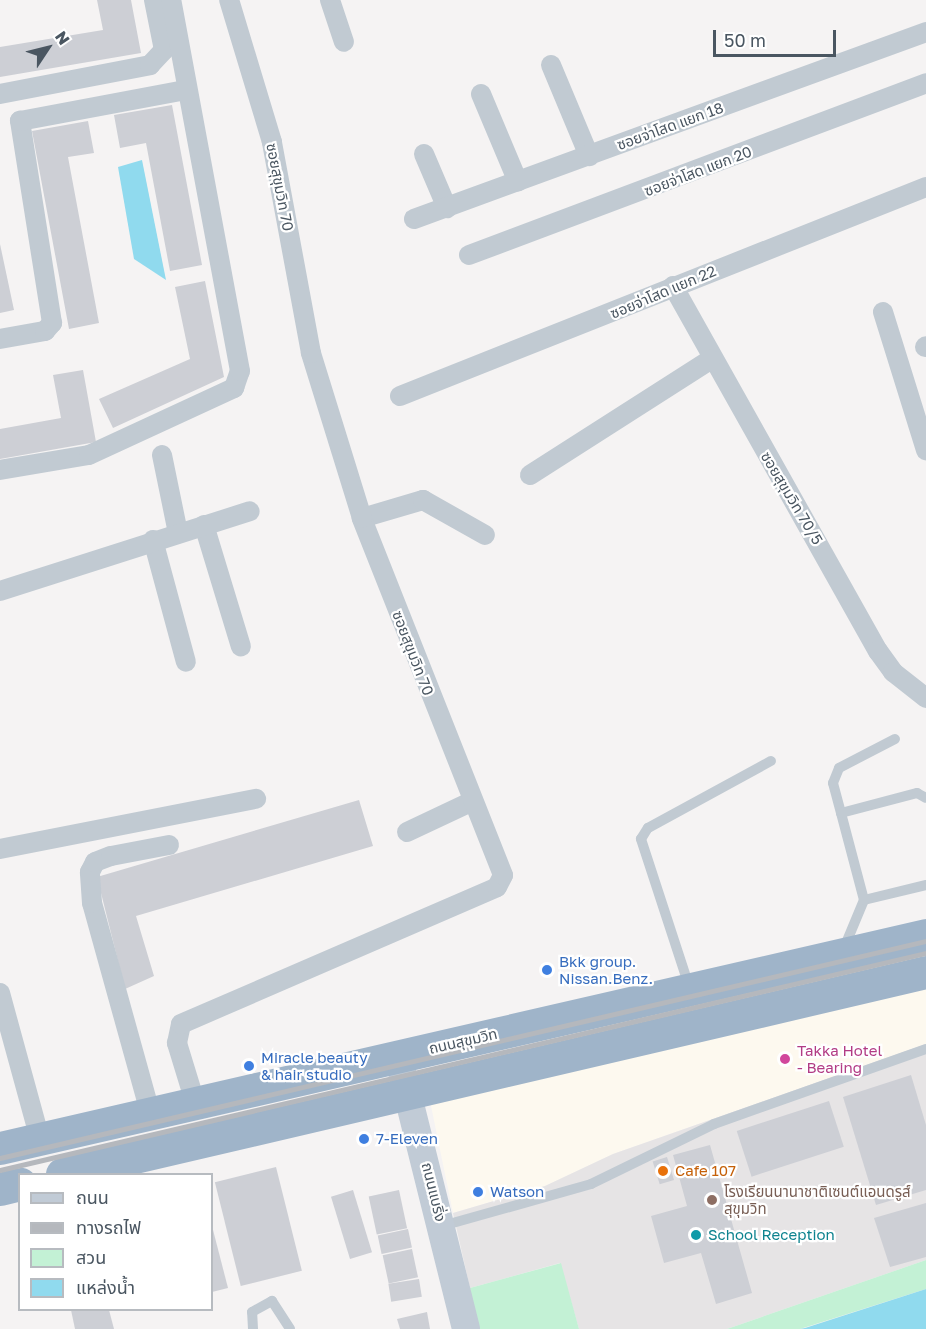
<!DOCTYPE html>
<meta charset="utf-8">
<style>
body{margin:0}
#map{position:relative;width:926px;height:1329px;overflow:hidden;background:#f5f3f3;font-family:"Golos Text","Noto Sans Thai",sans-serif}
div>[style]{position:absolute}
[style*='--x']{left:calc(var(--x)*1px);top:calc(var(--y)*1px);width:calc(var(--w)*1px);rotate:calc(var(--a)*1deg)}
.commercial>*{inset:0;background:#fdf9ef}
.education>*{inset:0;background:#e6e4e5}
.green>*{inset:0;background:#c3f1d5}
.water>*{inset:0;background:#90daee}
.building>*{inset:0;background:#cdcfd5;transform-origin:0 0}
.service>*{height:10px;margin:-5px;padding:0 5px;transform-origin:5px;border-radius:5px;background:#c1cad2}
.minor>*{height:20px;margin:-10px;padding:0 10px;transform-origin:10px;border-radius:10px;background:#c1cad2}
.secondary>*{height:28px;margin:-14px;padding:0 14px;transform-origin:14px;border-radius:14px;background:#c1cbd6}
.trunk>*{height:33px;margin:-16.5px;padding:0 16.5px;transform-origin:16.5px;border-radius:16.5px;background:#9fb4c9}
.rail>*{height:4.5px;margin:-2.25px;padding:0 2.25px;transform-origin:2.25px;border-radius:2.25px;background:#b5b8bd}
.dots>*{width:16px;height:16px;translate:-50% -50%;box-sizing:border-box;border:3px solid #fff;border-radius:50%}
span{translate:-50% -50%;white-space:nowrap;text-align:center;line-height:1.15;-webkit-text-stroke:4.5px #fff;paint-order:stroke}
.street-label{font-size:15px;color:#4a5661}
.shop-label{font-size:15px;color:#366cbe}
.left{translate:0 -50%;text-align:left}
.hotel-label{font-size:15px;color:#b23c85}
.food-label{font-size:15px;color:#c56008}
.education-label{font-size:15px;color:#785e54}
.culture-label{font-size:15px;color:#0d838f}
.legend{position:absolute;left:18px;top:1173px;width:195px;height:138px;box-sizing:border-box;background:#fff;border:2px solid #b7bbc0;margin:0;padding:8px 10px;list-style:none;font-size:18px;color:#4a5661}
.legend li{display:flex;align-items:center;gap:12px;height:30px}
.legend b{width:30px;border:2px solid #b7bbc0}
.north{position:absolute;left:18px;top:18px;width:60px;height:60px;-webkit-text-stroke:4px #fff;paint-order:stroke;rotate:55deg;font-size:16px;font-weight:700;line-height:24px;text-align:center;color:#4a5661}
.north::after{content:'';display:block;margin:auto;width:21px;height:27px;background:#4a5661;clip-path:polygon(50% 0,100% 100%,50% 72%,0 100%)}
.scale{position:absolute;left:713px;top:30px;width:123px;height:27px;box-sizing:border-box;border:3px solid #4a5661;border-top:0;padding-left:8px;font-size:18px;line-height:21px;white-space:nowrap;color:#4a5661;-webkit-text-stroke:4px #fff;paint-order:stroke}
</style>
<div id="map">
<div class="commercial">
<i style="clip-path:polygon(926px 986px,926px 1044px,613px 1154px,545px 1186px,453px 1213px,430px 1101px)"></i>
</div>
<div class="education">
<i style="clip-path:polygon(926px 1044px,926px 1260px,727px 1329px,579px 1329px,560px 1263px,470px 1288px,453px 1213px,545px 1186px,613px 1154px)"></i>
</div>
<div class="green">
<i style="clip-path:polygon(926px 1260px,926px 1289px,800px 1329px,727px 1329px)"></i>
<i style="clip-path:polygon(561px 1263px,579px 1329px,477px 1329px,470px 1288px)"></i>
</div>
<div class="water">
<i style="clip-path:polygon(142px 160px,166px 280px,134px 259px,118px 167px)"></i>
<i style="clip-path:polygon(926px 1289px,926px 1329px,800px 1329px,805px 1328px)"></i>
</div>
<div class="building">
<i style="clip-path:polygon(97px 0,131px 0,141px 53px,0 77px,0 47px,103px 30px)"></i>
<i style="clip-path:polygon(172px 105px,202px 265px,170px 271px,146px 143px,120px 148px,114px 115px)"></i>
<i style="clip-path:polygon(88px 121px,94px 153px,68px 157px,99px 323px,69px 329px,32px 131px)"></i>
<i style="clip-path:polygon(0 244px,14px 310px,0 313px)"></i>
<i style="clip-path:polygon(205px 281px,224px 377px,113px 428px,99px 399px,190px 359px,175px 287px)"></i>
<i style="clip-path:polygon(83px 370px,96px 442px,0 459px,0 429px,61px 418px,53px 375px)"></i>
<i style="clip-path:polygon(359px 800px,373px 846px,136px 916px,154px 976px,125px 989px,97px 877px)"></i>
<i style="clip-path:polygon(911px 1075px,926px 1125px,926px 1190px,876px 1205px,843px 1097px)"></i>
<i style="left:829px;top:1101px;width:48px;height:97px;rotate:72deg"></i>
<i style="clip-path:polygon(710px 1145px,752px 1293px,716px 1304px,701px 1253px,664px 1263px,651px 1216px,687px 1206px,673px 1155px)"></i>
<i style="left:667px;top:1157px;width:24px;height:15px;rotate:73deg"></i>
<i style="left:276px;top:1167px;width:107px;height:63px;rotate:76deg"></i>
<i style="left:353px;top:1190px;width:65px;height:23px;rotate:73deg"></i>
<i style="left:399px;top:1190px;width:39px;height:31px;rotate:78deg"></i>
<i style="clip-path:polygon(926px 1203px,926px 1257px,890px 1267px,874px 1218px)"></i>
<i style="clip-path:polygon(212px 1226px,228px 1288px,212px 1292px)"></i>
<i style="left:408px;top:1229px;width:19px;height:31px;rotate:78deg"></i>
<i style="left:412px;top:1249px;width:29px;height:30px;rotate:78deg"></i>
<i style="left:419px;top:1279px;width:18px;height:31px;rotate:81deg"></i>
<i style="clip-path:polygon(71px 1310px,109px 1310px,114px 1329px,75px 1329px)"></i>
<i style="clip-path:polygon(427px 1312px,430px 1329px,400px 1329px,397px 1319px)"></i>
</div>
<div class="service">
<i style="--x:841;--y:813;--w:31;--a:-105"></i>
<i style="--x:833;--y:783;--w:16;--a:-68"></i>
<i style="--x:839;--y:768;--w:63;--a:-27.4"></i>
<i style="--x:864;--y:900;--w:64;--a:-13.6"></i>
<i style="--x:844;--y:948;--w:52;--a:-67.4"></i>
<i style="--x:864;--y:900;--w:90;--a:-104.8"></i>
<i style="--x:841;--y:813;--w:79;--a:-14.7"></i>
<i style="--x:917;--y:793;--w:10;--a:29"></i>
<i style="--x:689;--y:986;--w:155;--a:-108.1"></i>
<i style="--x:641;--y:839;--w:13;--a:-58"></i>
<i style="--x:648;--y:828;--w:140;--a:-28.6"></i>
<i style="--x:442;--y:1226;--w:155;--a:-15.7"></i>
<i style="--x:591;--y:1184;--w:137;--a:-26"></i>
<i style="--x:714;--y:1124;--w:225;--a:-19.5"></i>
<i style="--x:253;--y:1329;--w:17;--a:-93"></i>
<i style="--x:252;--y:1312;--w:23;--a:-29"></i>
<i style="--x:272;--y:1301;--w:33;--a:57"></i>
</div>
<div class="minor">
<i style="--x:330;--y:0;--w:44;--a:71.6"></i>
<i style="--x:551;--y:65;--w:99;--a:67.3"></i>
<i style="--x:0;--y:94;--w:153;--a:-10.9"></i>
<i style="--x:150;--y:65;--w:21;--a:-47"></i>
<i style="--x:164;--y:50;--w:51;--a:-101.3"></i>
<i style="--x:481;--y:94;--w:95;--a:67.2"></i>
<i style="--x:424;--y:154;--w:59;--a:66.9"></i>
<i style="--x:414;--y:219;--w:545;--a:-20.06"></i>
<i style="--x:469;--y:255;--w:488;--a:-20.6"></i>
<i style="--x:673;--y:286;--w:419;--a:60.7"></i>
<i style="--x:878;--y:651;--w:26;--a:54"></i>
<i style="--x:893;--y:672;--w:42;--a:38.2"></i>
<i style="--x:883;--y:312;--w:145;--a:72.7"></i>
<i style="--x:0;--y:339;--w:46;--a:-10.1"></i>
<i style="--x:45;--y:331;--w:11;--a:-49"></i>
<i style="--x:52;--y:323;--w:205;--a:-99"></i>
<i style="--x:20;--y:121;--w:169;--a:-10.6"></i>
<i style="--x:925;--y:347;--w:1;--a:-45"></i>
<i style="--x:400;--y:396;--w:566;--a:-21.67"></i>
<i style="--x:162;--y:455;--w:80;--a:78.4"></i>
<i style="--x:0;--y:470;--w:90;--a:-9.6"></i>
<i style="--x:89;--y:455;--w:160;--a:-24.8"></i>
<i style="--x:234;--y:388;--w:18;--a:-71"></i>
<i style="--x:240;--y:371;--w:377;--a:-100.5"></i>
<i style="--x:530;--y:475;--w:214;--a:-32.6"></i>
<i style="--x:362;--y:518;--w:64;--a:-16.4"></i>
<i style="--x:423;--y:500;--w:71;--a:29.4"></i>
<i style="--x:204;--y:525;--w:127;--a:73.1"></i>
<i style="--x:153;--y:540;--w:126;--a:74.9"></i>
<i style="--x:0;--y:591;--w:262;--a:-17.7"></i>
<i style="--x:407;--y:832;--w:73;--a:-25.2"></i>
<i style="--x:0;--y:849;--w:261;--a:-11.1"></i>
<i style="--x:0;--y:993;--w:151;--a:74.7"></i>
<i style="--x:195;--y:1102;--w:62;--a:-107"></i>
<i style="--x:177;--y:1043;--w:19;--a:-78"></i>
<i style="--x:181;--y:1024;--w:344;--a:-23.4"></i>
<i style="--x:497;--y:887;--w:13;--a:-63"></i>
<i style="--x:503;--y:875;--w:384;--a:-111.6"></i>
<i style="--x:362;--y:518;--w:173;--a:-107.2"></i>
<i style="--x:311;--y:353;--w:215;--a:-100.5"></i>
<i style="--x:272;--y:142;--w:148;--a:-106.8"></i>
<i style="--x:150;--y:1112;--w:217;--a:-105.5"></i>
<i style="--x:92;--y:903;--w:31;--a:-94"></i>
<i style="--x:90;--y:872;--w:11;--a:-63"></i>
<i style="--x:95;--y:862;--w:17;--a:-21"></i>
<i style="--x:111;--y:856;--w:59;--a:-10.7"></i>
</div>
<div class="secondary">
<i style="--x:398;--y:1056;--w:281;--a:76"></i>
</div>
<div class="trunk">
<i style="--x:0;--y:1148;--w:950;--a:-12.95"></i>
<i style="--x:62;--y:1174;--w:887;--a:-13.16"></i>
<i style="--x:0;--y:1189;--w:21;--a:-14"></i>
</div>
<div class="rail">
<i style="--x:0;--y:1158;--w:951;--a:-13.19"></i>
<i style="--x:0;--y:1170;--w:951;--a:-13.19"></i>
</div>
<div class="dots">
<i style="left:547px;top:970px;background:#3f7fe0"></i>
<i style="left:785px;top:1059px;background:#d1479c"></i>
<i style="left:249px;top:1066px;background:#3f7fe0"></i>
<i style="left:364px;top:1139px;background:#3f7fe0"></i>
<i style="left:663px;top:1171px;background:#e8710a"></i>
<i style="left:478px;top:1192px;background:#3f7fe0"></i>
<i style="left:712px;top:1200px;background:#8d6e63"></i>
<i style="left:696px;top:1235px;background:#0f9aa8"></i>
</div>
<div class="street-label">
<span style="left:670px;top:126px;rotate:-20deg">ซอยจ่าโสด แยก 18</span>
<span style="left:698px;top:171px;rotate:-21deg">ซอยจ่าโสด แยก 20</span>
<span style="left:280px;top:187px;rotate:79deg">ซอยสุขุมวิท 70</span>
<span style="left:663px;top:292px;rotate:-23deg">ซอยจ่าโสด แยก 22</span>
<span style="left:792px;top:498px;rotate:59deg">ซอยสุขุมวิท 70/5</span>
<span style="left:413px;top:653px;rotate:69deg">ซอยสุขุมวิท 70</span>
<span style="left:463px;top:1041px;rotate:-13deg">ถนนสุขุมวิท</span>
<span style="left:434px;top:1192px;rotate:76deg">ถนนแบริ่ง</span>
</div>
<div class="shop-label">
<span class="left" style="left:559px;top:970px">Bkk group.<br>Nissan.Benz.</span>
<span class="left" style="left:261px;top:1066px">Miracle beauty<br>&amp; hair studio</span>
<span class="left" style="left:376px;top:1139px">7-Eleven</span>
<span class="left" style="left:490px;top:1192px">Watson</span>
</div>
<div class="hotel-label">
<span class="left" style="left:797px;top:1059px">Takka Hotel<br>- Bearing</span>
</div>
<div class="food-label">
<span class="left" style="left:675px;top:1171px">Cafe 107</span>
</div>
<div class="education-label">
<span class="left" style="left:724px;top:1200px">โรงเรียนนานาชาติเซนต์แอนดรูส์<br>สุขุมวิท</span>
</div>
<div class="culture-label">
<span class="left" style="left:708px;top:1235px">School Reception</span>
</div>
<ul class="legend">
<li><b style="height:8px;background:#c1cbd6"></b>ถนน</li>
<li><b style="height:8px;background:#b5b8bd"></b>ทางรถไฟ</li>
<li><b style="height:16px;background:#c3f1d5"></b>สวน</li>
<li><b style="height:16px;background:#90daee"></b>แหล่งน้ำ</li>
</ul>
<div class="north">N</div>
<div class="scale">50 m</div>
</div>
